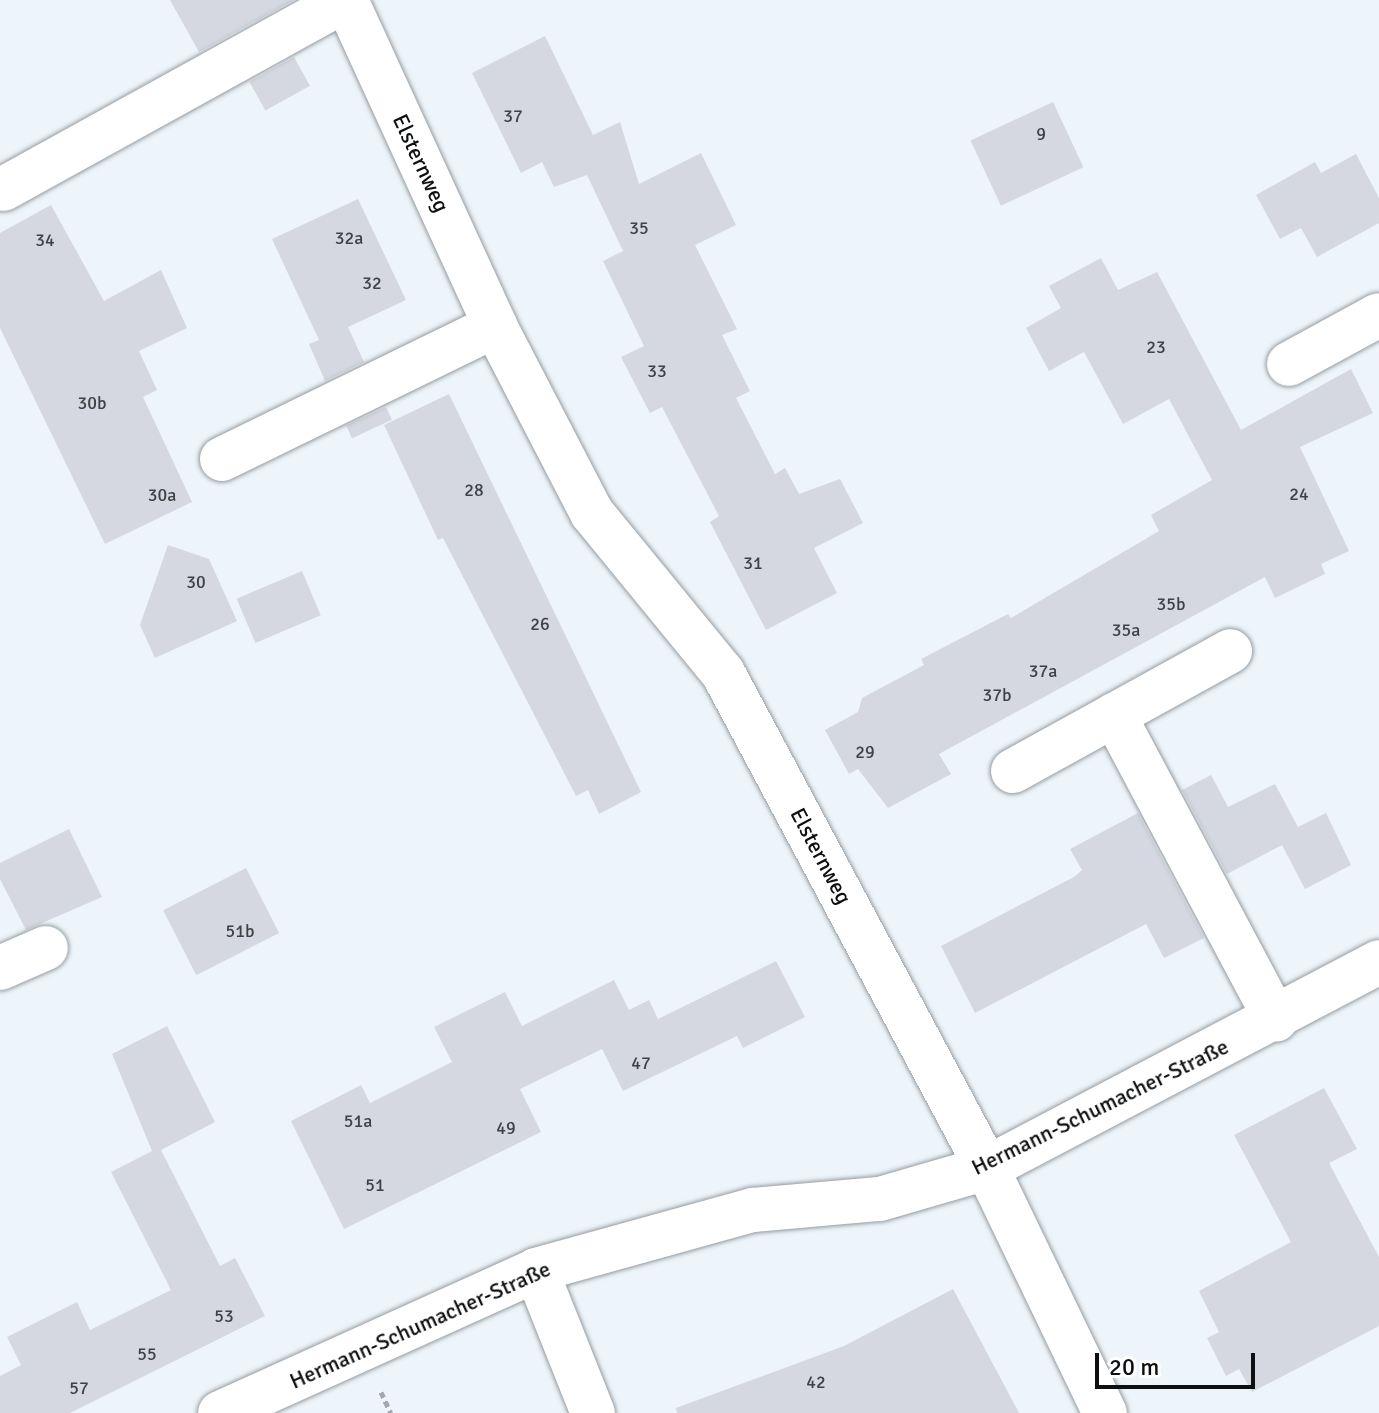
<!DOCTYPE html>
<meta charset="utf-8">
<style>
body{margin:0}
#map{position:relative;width:1379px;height:1413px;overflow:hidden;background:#edf5fa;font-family:Signika,sans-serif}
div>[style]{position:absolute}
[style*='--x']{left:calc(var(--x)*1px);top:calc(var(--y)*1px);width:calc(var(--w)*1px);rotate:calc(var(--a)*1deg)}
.building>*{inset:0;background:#d5d8e0;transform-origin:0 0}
.path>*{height:5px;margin-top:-2.5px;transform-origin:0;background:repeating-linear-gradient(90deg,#a2a8ac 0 6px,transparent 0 10px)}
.roads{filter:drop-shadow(0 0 2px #969ca1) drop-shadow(0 0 2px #969ca1)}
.minor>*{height:44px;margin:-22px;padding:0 22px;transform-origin:22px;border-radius:22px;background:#fff}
span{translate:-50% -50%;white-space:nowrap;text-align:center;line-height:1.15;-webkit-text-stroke:6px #fff;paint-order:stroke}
.number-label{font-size:18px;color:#3f4145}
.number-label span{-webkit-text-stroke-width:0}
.street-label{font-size:22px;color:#0d0f11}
.scale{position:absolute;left:1095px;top:1353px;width:160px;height:36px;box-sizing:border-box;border:4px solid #0d0f11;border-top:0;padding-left:10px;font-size:24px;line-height:28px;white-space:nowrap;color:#0d0f11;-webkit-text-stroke:6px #fff;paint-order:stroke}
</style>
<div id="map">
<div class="building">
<i style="clip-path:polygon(170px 0,294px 0,199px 52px)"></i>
<i style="clip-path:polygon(545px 36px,593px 135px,620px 122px,639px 184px,701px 153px,736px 225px,695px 245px,737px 329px,722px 335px,750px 391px,736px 398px,775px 474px,785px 468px,799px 494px,840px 479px,863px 523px,814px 548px,837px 593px,766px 630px,710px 522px,719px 516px,662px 407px,650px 413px,621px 357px,644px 346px,603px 261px,623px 251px,587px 175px,554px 187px,542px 162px,521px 173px,472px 73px)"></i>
<i style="left:294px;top:57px;width:33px;height:51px;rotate:61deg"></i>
<i style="left:1053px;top:102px;width:72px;height:91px;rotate:65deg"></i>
<i style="clip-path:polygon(1356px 154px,1379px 198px,1379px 223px,1317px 257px,1301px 228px,1280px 239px,1256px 195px,1315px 162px,1321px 173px)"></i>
<i style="clip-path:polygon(358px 199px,406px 300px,348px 327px,364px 362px,325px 381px,309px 344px,319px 340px,272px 239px)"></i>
<i style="clip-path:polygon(51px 205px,104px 301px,161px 270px,187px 328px,139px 351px,157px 390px,143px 397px,192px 502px,105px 544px,0 328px,0 233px)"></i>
<i style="clip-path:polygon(1101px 258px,1118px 290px,1157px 272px,1241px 430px,1351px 369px,1373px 413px,1300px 447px,1349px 551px,1321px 564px,1325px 574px,1275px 598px,1265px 577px,939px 754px,951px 774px,888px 808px,858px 769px,849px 774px,825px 730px,858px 712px,862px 698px,924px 665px,921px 659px,1008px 614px,1011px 618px,1159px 531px,1151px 515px,1212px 480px,1169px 399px,1123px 424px,1084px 352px,1049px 371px,1026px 328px,1061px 308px,1049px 286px)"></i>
<i style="clip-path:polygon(449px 394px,641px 792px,599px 814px,588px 790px,576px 796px,443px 538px,438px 540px,384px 425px)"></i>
<i style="left:386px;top:407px;width:14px;height:44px;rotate:65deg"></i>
<i style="clip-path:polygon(168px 545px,209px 559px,237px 621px,155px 658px,140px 625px)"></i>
<i style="left:302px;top:571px;width:48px;height:71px;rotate:67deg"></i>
<i style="clip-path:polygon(1211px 775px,1228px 807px,1275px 784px,1298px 827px,1326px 813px,1351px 865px,1305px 889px,1282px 845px,1227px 874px,1182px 790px)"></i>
<i style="clip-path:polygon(1138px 813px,1204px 938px,1164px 958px,1146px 924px,975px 1013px,941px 946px,1074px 877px,1082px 870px,1070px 849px)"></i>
<i style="clip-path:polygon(69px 829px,102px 897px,26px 930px,0 879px,0 863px)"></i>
<i style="left:246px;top:868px;width:73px;height:93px;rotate:63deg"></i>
<i style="clip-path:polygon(776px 961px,805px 1017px,743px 1048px,737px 1036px,623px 1091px,602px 1049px,520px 1089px,541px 1132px,344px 1229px,291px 1121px,361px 1085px,370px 1103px,452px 1062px,434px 1027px,505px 992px,522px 1026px,614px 980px,629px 1010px,649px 1000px,658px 1019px)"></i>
<i style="clip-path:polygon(167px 1026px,215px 1122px,161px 1150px,220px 1266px,235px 1258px,265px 1316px,70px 1413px,0 1413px,0 1376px,21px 1365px,7px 1337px,77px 1302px,90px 1330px,171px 1290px,111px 1172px,152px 1151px,112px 1054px)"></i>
<i style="clip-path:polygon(1324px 1088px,1357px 1149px,1329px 1163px,1379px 1257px,1379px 1326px,1252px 1392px,1239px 1369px,1226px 1376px,1207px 1338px,1219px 1332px,1199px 1291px,1291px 1242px,1234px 1135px)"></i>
<i style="clip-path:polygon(953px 1289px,1019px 1413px,677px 1413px,676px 1408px,844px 1346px)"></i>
</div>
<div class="path">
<i style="--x:381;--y:1392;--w:23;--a:65"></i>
</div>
<div class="roads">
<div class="minor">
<i style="--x:346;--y:0;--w:358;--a:65.4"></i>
<i style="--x:495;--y:326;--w:211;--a:62.6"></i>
<i style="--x:592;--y:513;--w:207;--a:50.7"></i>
<i style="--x:723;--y:673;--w:561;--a:61.93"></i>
<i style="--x:987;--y:1168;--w:272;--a:64.3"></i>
<i style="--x:3;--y:189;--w:392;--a:-28.9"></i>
<i style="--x:1289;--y:364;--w:102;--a:-28.6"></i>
<i style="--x:222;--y:459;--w:304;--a:-26"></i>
<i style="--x:1114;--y:715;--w:345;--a:62"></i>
<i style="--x:1013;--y:771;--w:248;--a:-28.9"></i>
<i style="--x:0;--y:968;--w:50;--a:-23.5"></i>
<i style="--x:536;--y:1270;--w:154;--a:68.3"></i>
<i style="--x:220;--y:1413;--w:347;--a:-24.3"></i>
<i style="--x:536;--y:1270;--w:225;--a:-15.5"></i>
<i style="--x:753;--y:1210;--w:127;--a:-5"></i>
<i style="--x:880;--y:1199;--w:111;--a:-16.2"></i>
<i style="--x:987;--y:1168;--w:443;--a:-27.7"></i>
</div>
</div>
<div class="number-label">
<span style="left:513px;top:116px">37</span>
<span style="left:1041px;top:134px">9</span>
<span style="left:639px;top:228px">35</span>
<span style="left:349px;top:238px">32a</span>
<span style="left:45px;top:240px">34</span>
<span style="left:372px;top:283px">32</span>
<span style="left:1156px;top:347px">23</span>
<span style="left:657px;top:371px">33</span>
<span style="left:92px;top:403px">30b</span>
<span style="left:474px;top:490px">28</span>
<span style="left:1299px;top:494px">24</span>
<span style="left:162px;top:495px">30a</span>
<span style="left:753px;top:563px">31</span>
<span style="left:196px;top:582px">30</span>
<span style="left:1171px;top:604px">35b</span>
<span style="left:540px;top:624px">26</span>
<span style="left:1126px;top:630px">35a</span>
<span style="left:1043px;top:671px">37a</span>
<span style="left:997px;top:695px">37b</span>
<span style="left:865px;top:752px">29</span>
<span style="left:240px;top:931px">51b</span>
<span style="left:641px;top:1063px">47</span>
<span style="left:358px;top:1121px">51a</span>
<span style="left:506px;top:1128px">49</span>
<span style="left:375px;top:1185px">51</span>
<span style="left:224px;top:1316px">53</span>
<span style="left:147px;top:1354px">55</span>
<span style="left:816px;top:1382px">42</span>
<span style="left:79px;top:1388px">57</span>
</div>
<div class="street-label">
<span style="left:421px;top:163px;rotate:65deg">Elsternweg</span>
<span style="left:821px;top:856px;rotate:62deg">Elsternweg</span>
<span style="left:1100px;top:1107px;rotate:-26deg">Hermann-Schumacher-Straße</span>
<span style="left:420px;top:1325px;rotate:-24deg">Hermann-Schumacher-Straße</span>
</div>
<div class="scale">20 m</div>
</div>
